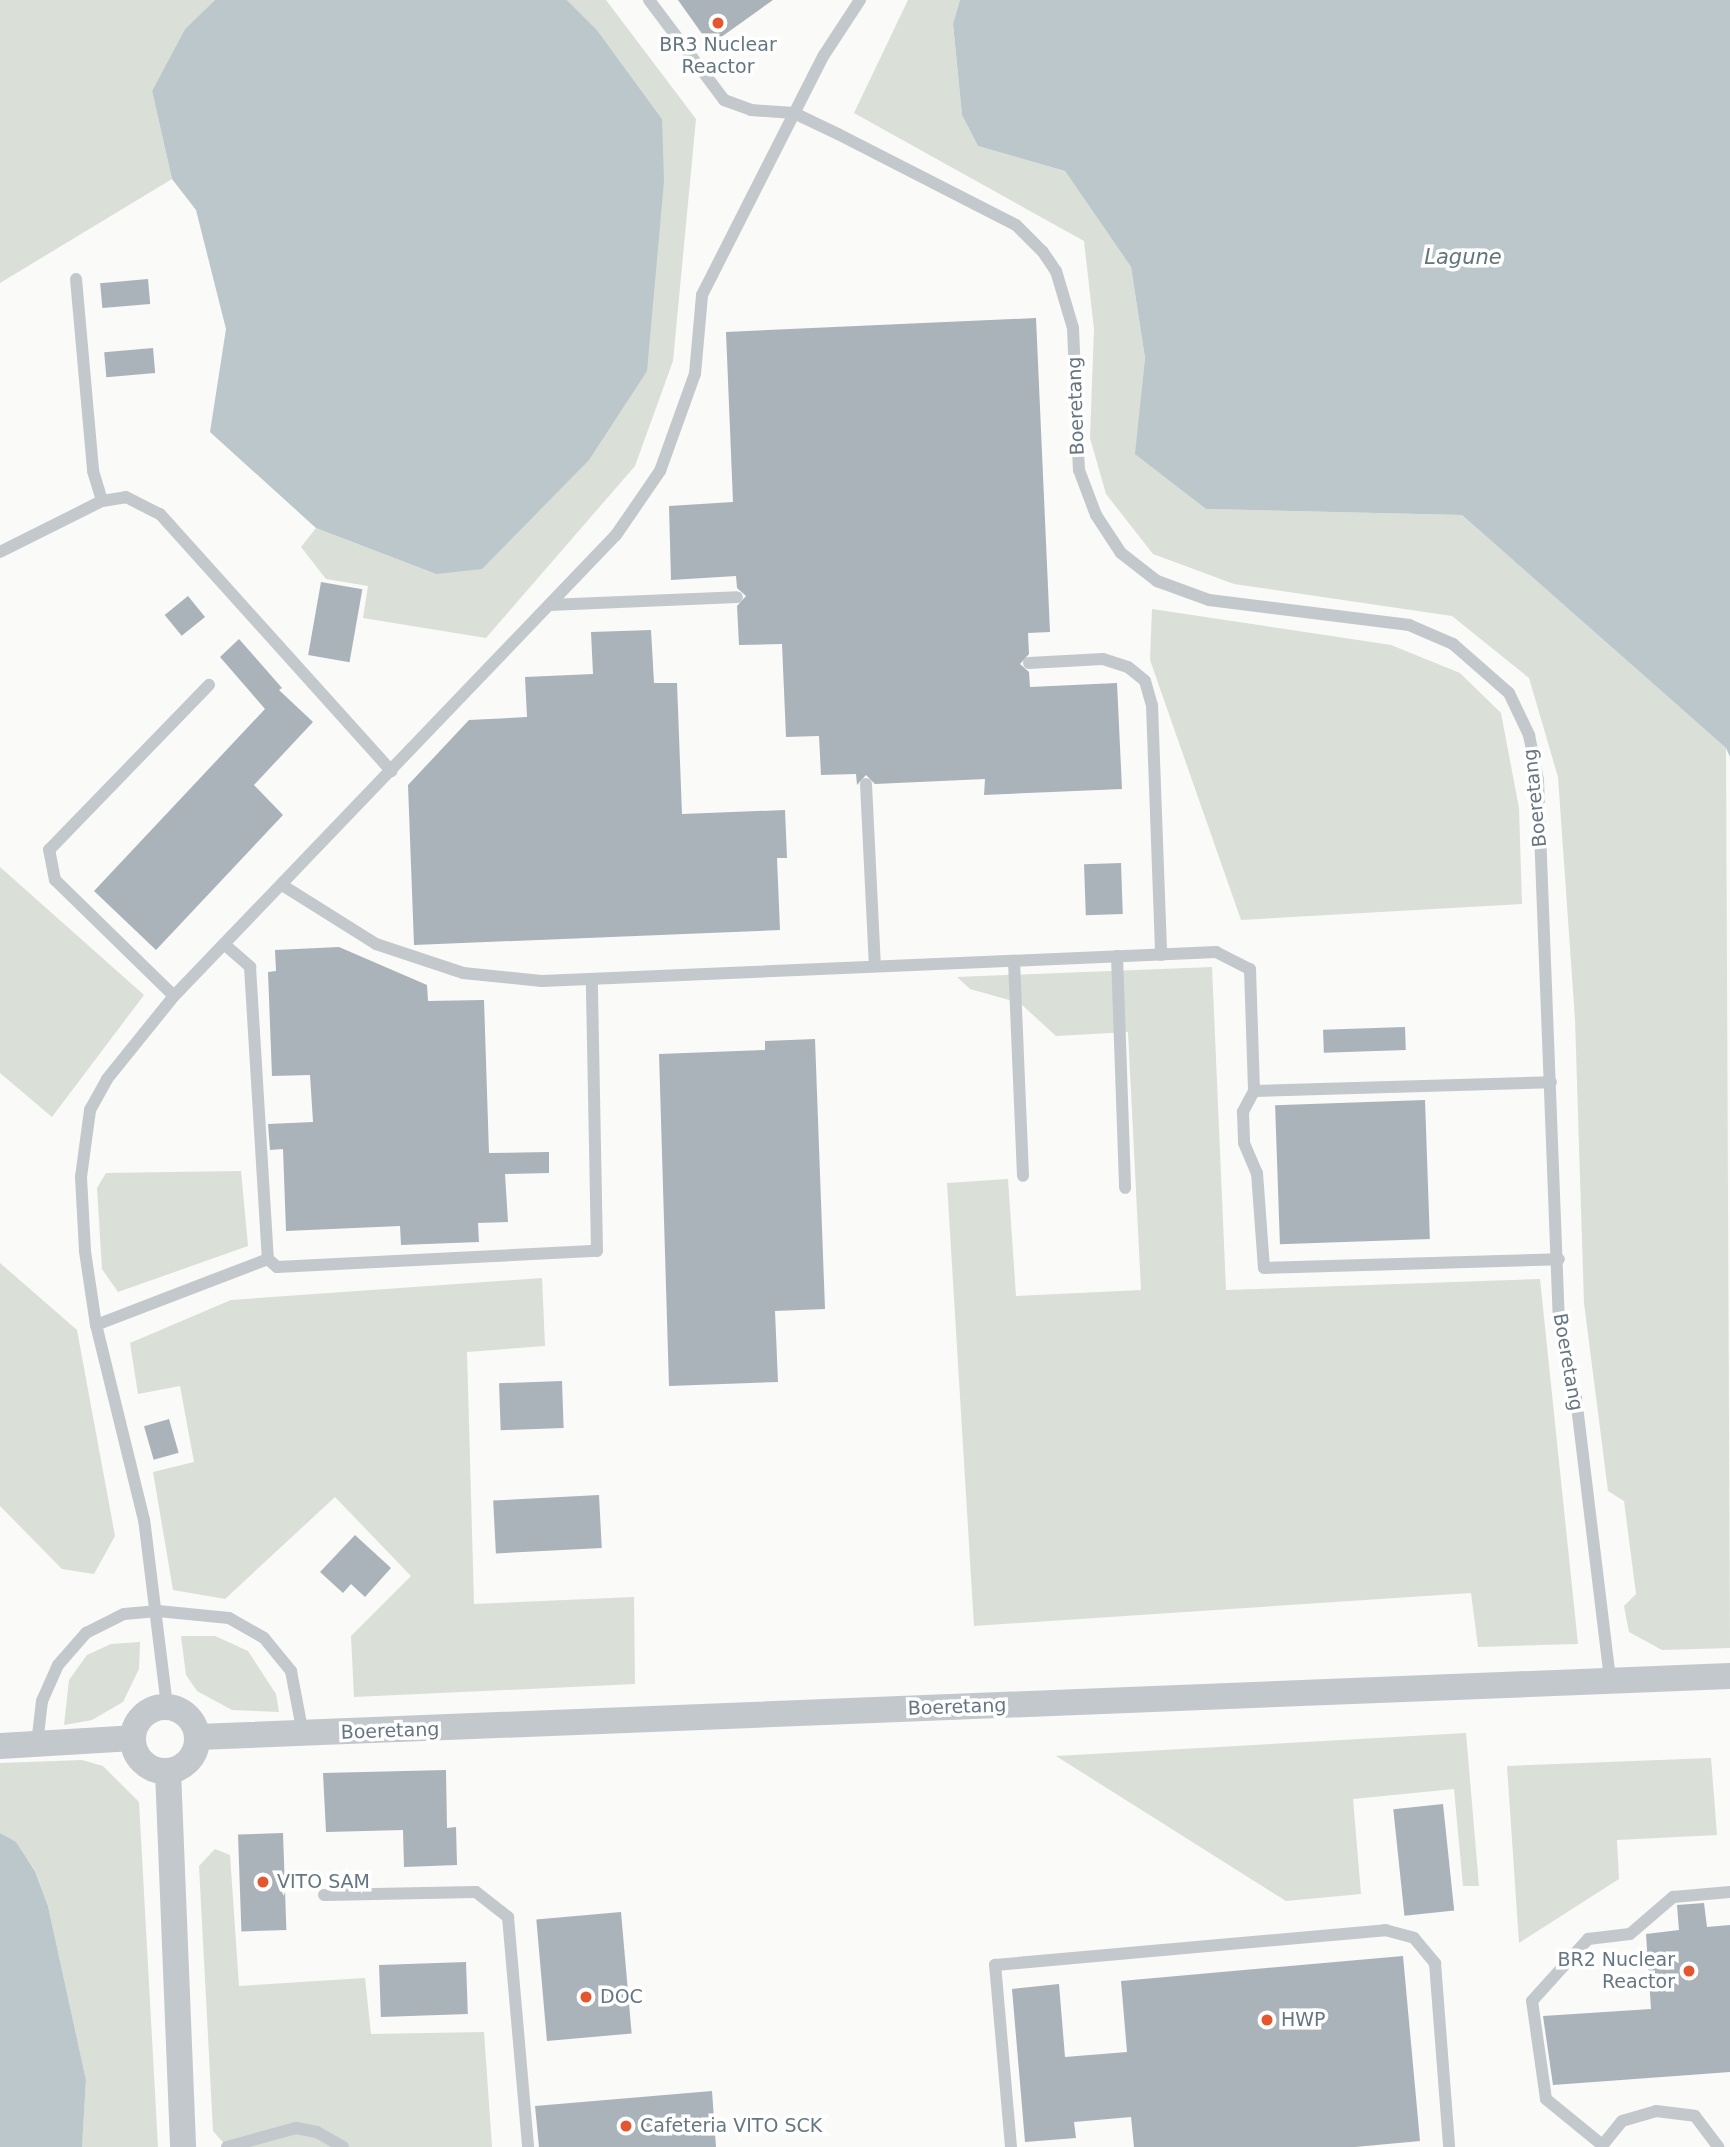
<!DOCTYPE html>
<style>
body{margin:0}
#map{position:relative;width:1730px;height:2147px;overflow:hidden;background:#fafaf8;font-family:"DejaVu Sans",sans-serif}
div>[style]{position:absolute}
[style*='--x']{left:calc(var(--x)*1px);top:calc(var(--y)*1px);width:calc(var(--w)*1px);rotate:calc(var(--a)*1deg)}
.green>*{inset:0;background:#dadfd7}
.water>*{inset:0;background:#bbc7cb}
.building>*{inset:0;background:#aab3b9;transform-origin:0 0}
.lane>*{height:12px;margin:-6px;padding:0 6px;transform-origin:6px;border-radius:6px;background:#c3c8cc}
.street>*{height:26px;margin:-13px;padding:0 13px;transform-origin:13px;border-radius:13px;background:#c3c8cc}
.street>.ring{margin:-13px;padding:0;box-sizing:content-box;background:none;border:26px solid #c3c8cc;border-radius:50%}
.dots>*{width:19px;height:19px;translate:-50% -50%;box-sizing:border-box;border:4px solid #fff;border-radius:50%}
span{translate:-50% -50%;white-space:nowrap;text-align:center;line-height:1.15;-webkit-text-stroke:7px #fff;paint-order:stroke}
.poi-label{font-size:19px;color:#657683}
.left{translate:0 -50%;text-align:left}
.right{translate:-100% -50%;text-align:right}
.street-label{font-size:19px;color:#657683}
.water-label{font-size:21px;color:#60757c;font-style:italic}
</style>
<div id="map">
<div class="green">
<i style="clip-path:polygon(0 0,215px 0,185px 29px,152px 91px,172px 179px,0 283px)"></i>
<i style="clip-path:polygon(567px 0,606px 0,696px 119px,673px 361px,635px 466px,486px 638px,363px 618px,368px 586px,326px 579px,301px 547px,316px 528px,436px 574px,662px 119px,597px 30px)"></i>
<i style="clip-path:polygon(908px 0,960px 0,953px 25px,962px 115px,978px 146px,1065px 171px,1131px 267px,1145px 358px,1136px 454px,1206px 509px,1462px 515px,1726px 748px,1730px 1648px,1662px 1650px,1629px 1632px,1624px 1606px,1636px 1594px,1624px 1501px,1608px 1491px,1584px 1303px,1575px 1019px,1558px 777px,1529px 678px,1452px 616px,1234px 584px,1153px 554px,1106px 494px,1090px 438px,1094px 329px,1084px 241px,854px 113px)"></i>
<i style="clip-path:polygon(1152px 609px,1391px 645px,1460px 673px,1501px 713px,1519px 808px,1522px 904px,1241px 920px,1150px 660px)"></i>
<i style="clip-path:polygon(0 867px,144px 995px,52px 1117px,0 1073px)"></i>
<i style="clip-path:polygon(1212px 967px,1226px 1290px,1540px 1279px,1578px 1644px,1478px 1647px,1471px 1593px,974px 1626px,947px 1183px,1008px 1179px,1016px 1296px,1141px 1290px,1128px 1032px,1056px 1036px,1020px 1003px,970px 989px,957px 977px)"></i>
<i style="clip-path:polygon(241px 1171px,248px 1246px,118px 1292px,102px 1269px,97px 1188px,106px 1173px)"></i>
<i style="clip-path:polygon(0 1263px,77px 1330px,115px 1536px,94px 1574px,62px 1569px,0 1506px)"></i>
<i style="clip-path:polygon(542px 1278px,545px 1346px,467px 1352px,474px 1604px,634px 1597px,635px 1684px,354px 1697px,351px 1636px,411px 1576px,335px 1497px,225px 1599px,173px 1590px,153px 1472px,194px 1462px,180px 1386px,138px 1394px,130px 1343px,231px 1300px)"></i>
<i style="clip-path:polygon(181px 1636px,215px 1636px,248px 1651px,276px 1694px,279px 1712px,232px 1710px,197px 1691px,186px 1675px)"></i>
<i style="clip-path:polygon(140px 1642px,139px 1669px,123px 1702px,92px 1720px,64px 1725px,69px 1680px,87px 1655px,111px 1644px)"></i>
<i style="clip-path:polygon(1466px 1733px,1479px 1886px,1463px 1886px,1454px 1789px,1353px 1799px,1361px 1894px,1286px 1901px,1056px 1756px)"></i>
<i style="clip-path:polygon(1711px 1758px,1717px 1835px,1617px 1840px,1619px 1879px,1519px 1943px,1507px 1766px)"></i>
<i style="clip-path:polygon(82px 1760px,103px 1766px,139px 1802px,158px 2147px,82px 2147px,86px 2080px,48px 1906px,35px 1870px,16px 1843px,0 1833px,0 1763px)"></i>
<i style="clip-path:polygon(215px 1849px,230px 1855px,239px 1986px,365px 1978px,371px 2034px,484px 2032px,492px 2147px,227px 2147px,213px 2131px,199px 1866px)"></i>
</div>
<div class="water">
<i style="clip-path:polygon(215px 0,567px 0,597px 30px,662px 119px,664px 181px,647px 371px,589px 460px,482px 569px,436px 574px,316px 528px,210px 432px,226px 329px,196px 210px,172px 179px,152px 91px,185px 29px)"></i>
<i style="clip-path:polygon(960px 0,1730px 0,1730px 757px,1726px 748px,1462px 515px,1206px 509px,1135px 454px,1145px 358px,1131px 267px,1065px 171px,978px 146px,962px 115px,953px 24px)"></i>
<i style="clip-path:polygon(0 1833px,16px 1842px,35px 1871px,48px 1906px,86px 2080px,82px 2147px,0 2147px)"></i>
</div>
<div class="building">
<i style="clip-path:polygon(678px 0,773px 0,710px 45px)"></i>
<i style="left:148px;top:279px;width:25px;height:48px;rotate:85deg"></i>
<i style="clip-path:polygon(1036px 318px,1050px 632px,1028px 633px,1029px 654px,1020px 664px,1029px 672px,1030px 687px,1117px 683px,1122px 789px,984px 795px,985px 779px,875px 784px,866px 775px,857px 785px,856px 774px,821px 775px,819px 736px,786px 737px,782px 644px,739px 645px,737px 606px,746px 596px,737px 588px,736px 576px,671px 580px,669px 506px,733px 502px,726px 332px)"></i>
<i style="left:153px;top:348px;width:25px;height:49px;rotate:85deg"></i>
<i style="left:321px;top:582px;width:42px;height:74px;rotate:10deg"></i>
<i style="left:188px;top:596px;width:27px;height:30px;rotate:51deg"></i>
<i style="clip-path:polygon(651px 630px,654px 683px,677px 683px,682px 814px,785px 810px,787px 858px,777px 858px,780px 930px,414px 945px,408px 785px,469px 720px,527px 717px,525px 677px,593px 674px,591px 632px)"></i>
<i style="clip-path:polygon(239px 639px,282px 688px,279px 690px,313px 722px,254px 785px,283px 815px,156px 950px,94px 891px,265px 709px,220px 657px)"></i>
<i style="left:1121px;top:863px;width:51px;height:37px;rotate:88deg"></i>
<i style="clip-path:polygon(339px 947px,427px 985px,428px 1001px,484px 1000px,489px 1153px,549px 1152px,549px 1173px,505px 1174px,508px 1222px,478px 1223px,479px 1242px,401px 1245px,400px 1226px,286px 1231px,283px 1149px,270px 1150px,268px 1124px,313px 1122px,310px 1075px,272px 1076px,268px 972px,276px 971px,275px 950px)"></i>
<i style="left:1405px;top:1027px;width:23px;height:82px;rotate:88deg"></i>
<i style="clip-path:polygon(815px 1039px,825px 1309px,775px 1311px,778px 1382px,669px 1386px,659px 1054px,765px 1050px,765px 1041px)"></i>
<i style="left:1425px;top:1100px;width:139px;height:150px;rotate:88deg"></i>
<i style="left:562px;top:1381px;width:47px;height:63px;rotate:88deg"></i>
<i style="left:169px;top:1419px;width:35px;height:26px;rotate:74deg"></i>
<i style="left:599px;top:1495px;width:53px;height:106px;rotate:87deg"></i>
<i style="clip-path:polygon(355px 1535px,391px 1568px,365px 1597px,351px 1584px,343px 1593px,320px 1572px)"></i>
<i style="clip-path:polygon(446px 1770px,447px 1828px,456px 1827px,457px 1865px,404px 1867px,403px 1830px,326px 1832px,323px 1773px)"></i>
<i style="left:1443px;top:1804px;width:107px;height:50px;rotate:84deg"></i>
<i style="left:283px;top:1833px;width:97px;height:45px;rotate:88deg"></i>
<i style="clip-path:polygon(1704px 1903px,1707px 1927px,1730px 1925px,1730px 2072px,1553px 2085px,1543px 2016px,1651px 2009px,1646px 1934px,1679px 1930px,1677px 1905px)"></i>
<i style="left:621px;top:1912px;width:122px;height:85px;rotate:85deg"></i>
<i style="clip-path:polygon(1403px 1956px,1420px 2141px,1355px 2147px,1134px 2147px,1131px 2117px,1074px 2122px,1076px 2138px,1025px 2142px,1012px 1989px,1059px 1984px,1065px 2057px,1127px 2052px,1121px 1981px)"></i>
<i style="left:466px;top:1962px;width:52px;height:87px;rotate:88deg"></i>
<i style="clip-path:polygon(712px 2091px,716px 2147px,539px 2147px,535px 2106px)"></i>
</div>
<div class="lane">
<i style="--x:649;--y:0;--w:125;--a:53.1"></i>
<i style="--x:724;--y:100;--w:29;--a:20"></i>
<i style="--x:751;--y:110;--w:43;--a:4"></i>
<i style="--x:794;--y:113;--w:49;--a:25.5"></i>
<i style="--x:838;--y:134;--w:200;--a:27.1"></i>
<i style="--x:1016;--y:225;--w:38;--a:45"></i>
<i style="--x:1043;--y:252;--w:23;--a:56"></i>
<i style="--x:1056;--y:271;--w:59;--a:73.4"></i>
<i style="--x:1073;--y:328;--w:142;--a:87.6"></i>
<i style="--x:1079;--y:470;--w:48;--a:69.3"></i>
<i style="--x:1096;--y:515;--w:45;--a:56.7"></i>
<i style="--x:1121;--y:553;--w:46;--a:37.9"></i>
<i style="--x:1157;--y:581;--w:55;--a:20.1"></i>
<i style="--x:1209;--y:600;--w:202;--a:7.1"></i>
<i style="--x:1409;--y:625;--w:48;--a:23.4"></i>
<i style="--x:1453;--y:644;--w:74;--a:41.2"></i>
<i style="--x:1509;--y:693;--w:47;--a:64.5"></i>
<i style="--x:1529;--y:735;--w:46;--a:78.7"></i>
<i style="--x:1538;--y:780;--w:543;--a:87.79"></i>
<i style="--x:1559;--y:1323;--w:77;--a:77.2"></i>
<i style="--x:1576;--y:1398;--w:284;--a:83.1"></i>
<i style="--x:76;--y:279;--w:193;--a:84.9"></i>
<i style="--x:93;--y:471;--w:31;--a:73"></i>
<i style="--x:0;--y:552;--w:114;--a:-26.6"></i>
<i style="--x:102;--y:501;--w:24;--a:-9"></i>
<i style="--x:126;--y:497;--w:38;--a:27"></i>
<i style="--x:160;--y:514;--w:346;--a:48"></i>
<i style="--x:549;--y:605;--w:188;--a:-2.4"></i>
<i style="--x:1029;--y:663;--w:74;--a:-3.1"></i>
<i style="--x:1103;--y:659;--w:26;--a:18"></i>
<i style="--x:1128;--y:667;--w:22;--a:39"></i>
<i style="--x:1145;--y:681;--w:25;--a:74"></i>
<i style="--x:1152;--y:705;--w:250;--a:87.9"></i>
<i style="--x:866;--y:784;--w:182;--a:87.2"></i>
<i style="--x:282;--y:885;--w:111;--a:32.1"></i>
<i style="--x:376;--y:944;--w:92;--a:18.4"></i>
<i style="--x:463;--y:973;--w:79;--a:5.8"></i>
<i style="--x:542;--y:981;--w:675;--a:-2.46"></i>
<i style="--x:1216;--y:952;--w:38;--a:27"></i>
<i style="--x:1250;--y:969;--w:122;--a:88.1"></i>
<i style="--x:1254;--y:1091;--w:24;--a:118"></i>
<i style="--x:1243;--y:1112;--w:31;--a:88"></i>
<i style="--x:1244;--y:1143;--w:33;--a:67"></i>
<i style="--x:1257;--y:1173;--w:95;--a:85.8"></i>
<i style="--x:1264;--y:1268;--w:295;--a:-1.7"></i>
<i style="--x:224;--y:944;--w:35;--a:41"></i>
<i style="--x:250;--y:967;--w:293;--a:86.5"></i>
<i style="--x:268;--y:1259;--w:12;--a:42"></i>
<i style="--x:277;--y:1267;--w:320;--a:-2.9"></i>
<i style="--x:597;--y:1251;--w:272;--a:-91.1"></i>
<i style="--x:1117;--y:956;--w:232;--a:88"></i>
<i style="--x:1014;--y:961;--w:215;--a:87.6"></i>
<i style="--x:174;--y:996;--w:166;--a:-135.7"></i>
<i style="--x:55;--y:880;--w:31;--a:-101"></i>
<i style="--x:49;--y:850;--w:230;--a:-45.9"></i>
<i style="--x:1254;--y:1091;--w:297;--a:-1.7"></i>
<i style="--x:96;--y:1325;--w:184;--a:-21"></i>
<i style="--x:167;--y:1706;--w:187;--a:-97"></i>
<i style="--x:144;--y:1520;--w:201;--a:-103.8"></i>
<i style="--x:96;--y:1325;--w:75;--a:-98.5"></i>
<i style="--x:85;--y:1251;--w:74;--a:-93.1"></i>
<i style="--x:81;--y:1177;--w:68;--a:-82.3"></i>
<i style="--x:90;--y:1110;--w:35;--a:-61"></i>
<i style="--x:107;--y:1079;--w:107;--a:-51.1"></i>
<i style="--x:174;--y:996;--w:639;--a:-46.21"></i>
<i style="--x:616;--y:535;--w:78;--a:-55.5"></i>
<i style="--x:660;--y:471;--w:103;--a:-70.2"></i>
<i style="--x:695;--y:374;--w:79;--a:-84.9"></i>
<i style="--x:702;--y:295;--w:269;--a:-63.1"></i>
<i style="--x:824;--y:55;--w:66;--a:-56.8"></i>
<i style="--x:37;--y:1744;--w:43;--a:-83.4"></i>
<i style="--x:42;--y:1701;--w:39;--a:-66"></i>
<i style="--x:58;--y:1665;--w:43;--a:-48.8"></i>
<i style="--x:86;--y:1633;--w:42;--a:-26.6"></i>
<i style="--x:124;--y:1614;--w:34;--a:-5"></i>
<i style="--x:158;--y:1611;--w:71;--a:5.6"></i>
<i style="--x:229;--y:1618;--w:40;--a:29.7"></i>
<i style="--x:264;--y:1638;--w:43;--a:50.7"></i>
<i style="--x:291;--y:1671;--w:64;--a:79.2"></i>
<i style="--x:324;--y:1895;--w:152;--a:-1.1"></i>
<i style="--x:476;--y:1892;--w:41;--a:38"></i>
<i style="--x:508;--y:1917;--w:231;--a:85"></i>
<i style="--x:1601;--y:2144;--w:71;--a:-140.7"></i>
<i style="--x:1546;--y:2099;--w:99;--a:-98.1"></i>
<i style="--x:1532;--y:2001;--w:84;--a:-47.9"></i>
<i style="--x:1588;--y:1939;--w:42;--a:-6.8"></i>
<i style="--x:1630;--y:1934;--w:57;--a:-40.7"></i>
<i style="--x:1673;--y:1897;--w:57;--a:-5"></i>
<i style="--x:227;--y:2147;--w:72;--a:-15.4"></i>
<i style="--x:296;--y:2128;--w:21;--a:11"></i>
<i style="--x:317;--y:2132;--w:30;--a:30"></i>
<i style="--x:1011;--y:2147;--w:183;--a:-95"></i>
<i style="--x:995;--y:1965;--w:392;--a:-5.1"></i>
<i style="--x:1385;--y:1930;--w:30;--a:15"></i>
<i style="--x:1414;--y:1938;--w:33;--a:50"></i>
<i style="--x:1435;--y:1963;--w:185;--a:85.6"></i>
<i style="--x:1601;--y:2147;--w:33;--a:-51"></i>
<i style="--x:1622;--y:2121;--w:35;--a:-16"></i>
<i style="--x:1656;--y:2111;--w:39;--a:7"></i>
<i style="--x:1695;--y:2116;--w:39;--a:53"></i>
</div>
<div class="street">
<i class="ring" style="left:133px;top:1707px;width:38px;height:38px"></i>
<i style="--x:198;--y:1737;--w:1533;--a:-2.28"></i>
<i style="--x:0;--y:1746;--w:133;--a:-3.4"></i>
<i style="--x:168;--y:1771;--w:376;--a:87.7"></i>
</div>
<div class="dots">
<i style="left:718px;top:23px;background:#e4572e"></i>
<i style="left:263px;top:1882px;background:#e4572e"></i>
<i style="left:1689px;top:1971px;background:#e4572e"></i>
<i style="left:586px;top:1997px;background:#e4572e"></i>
<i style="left:1267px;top:2020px;background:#e4572e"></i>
<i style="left:626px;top:2126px;background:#e4572e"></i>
</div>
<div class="poi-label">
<span style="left:718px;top:56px">BR3 Nuclear<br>Reactor</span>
<span class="left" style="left:277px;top:1882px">VITO SAM</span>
<span class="right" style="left:1675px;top:1971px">BR2 Nuclear<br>Reactor</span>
<span class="left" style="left:600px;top:1997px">DOC</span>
<span class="left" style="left:1281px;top:2020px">HWP</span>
<span class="left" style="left:640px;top:2126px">Cafeteria VITO SCK</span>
</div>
<div class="street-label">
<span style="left:1076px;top:406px;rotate:-92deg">Boeretang</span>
<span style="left:1535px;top:798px;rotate:-96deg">Boeretang</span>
<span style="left:1568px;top:1362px;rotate:80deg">Boeretang</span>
<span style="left:957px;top:1707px;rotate:-2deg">Boeretang</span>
<span style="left:390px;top:1731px;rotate:-2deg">Boeretang</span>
</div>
<div class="water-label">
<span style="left:1463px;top:257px">Lagune</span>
</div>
</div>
